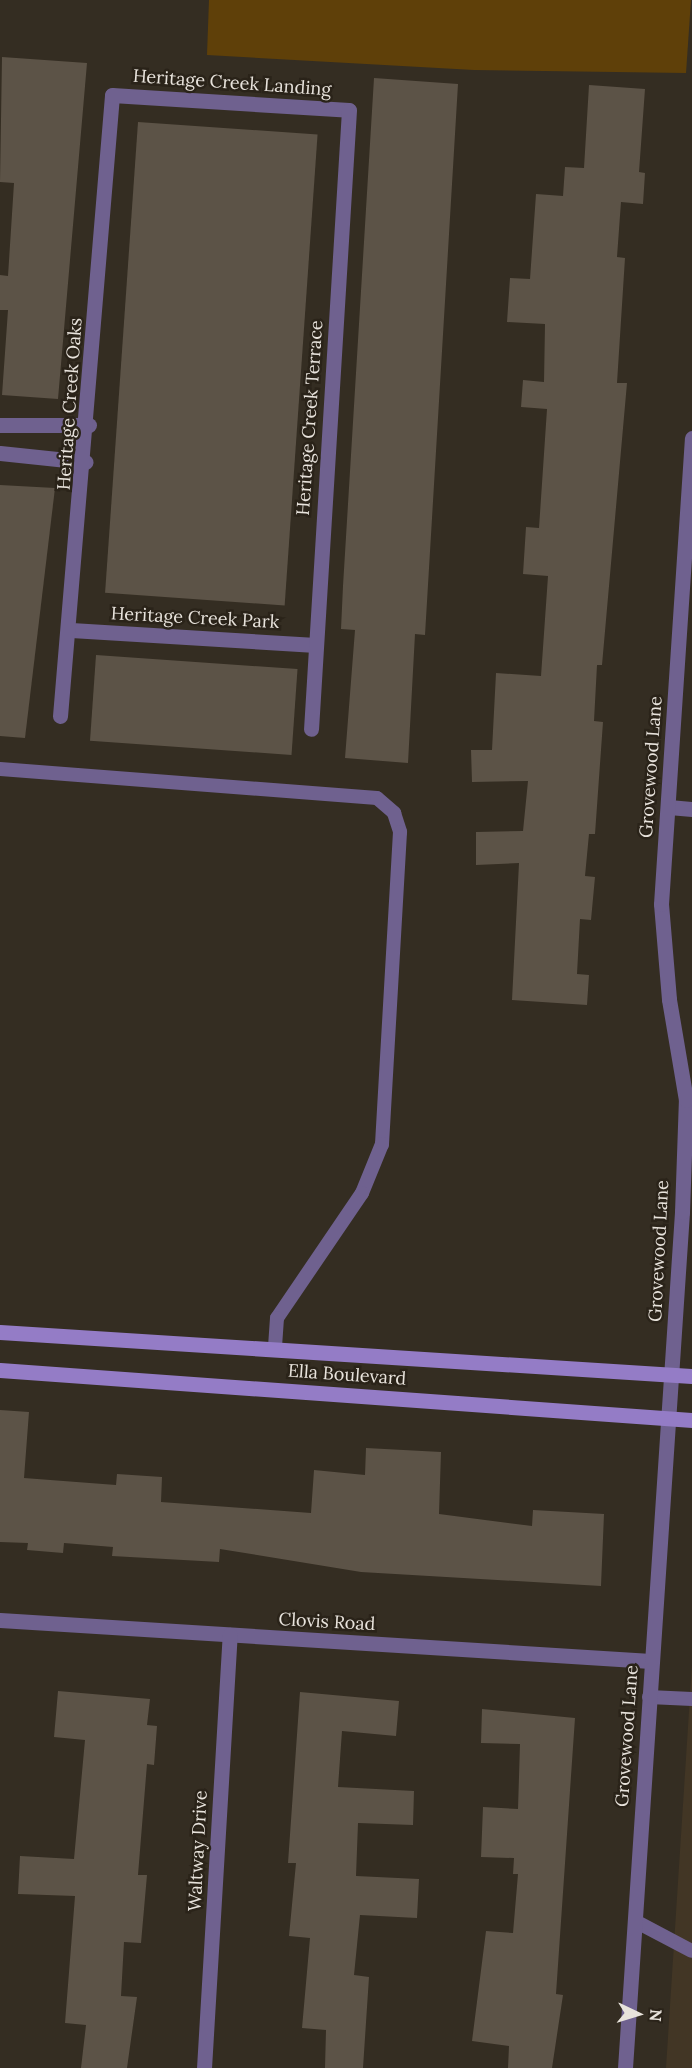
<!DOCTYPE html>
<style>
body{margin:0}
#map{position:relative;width:692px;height:2068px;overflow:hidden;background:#342d22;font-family:Lora,serif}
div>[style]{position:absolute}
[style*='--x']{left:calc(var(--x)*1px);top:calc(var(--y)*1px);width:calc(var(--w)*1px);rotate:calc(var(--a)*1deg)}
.built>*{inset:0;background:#423625}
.green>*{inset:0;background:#5f4009}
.building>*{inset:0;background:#5c5347;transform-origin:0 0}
.lane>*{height:14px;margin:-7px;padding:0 7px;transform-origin:7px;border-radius:7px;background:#6f618f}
.street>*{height:15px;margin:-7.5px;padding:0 7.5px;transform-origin:7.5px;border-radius:7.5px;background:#6f618f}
.secondary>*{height:15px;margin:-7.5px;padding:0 7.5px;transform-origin:7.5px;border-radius:7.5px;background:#947cc6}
span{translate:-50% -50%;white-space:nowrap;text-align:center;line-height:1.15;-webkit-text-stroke:5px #2a2319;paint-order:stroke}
.street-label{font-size:18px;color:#e8e3dc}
.north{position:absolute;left:608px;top:1984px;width:60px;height:60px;-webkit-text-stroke:4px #2a2319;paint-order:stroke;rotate:94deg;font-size:16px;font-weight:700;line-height:24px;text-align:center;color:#e8e3dc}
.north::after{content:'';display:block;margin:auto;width:21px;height:27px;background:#e8e3dc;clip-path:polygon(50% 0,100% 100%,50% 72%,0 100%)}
</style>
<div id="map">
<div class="built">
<i style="clip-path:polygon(692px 1665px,692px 2068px,666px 2068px)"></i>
</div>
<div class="green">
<i style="clip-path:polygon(209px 0,691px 0,686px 73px,474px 70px,207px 55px)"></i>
</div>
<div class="building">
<i style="clip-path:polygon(2px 57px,87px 63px,58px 399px,2px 395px,8px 310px,0 310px,0 275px,8px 276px,14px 183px,0 182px)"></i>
<i style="clip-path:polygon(374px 78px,458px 84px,425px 635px,415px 634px,408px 763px,345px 758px,355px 630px,341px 629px,343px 586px)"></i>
<i style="clip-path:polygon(589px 85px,645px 89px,639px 172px,645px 173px,643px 204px,621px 202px,617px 257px,625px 258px,617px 383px,627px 383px,602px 665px,597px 665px,594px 721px,603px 722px,595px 834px,589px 834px,585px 876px,595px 877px,591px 920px,580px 919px,577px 974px,589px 975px,587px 1005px,512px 1000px,519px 863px,476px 865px,476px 832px,523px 831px,528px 781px,472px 782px,471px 750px,492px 750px,496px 673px,541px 676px,548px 576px,523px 574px,526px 527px,539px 528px,547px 409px,521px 407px,523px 380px,544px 382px,545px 324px,507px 322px,510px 278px,530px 279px,536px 194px,563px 196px,565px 167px,584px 168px)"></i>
<i style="left:138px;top:122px;width:180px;height:472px;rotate:4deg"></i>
<i style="clip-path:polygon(0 485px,55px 488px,25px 738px,0 736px)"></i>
<i style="left:96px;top:655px;width:202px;height:86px;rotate:4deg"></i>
<i style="clip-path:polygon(0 1410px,29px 1412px,24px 1478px,116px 1485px,117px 1474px,162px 1477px,161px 1502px,311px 1513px,314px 1470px,365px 1475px,366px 1448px,441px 1452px,439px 1514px,532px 1526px,533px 1510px,604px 1514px,601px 1586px,361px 1572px,220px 1549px,219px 1562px,112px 1556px,113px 1547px,64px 1543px,63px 1553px,27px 1550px,28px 1543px,0 1542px)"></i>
<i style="clip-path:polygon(58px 1691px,150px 1699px,147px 1725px,157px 1726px,154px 1765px,147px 1764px,138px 1875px,147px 1875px,141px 1943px,124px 1942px,121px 1996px,137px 1997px,127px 2068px,81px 2068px,86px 2025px,65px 2023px,75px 1896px,18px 1894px,20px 1856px,74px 1859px,85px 1740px,54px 1737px)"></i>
<i style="clip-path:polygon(300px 1692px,399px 1701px,396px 1736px,342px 1731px,338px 1787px,414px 1791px,413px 1825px,358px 1823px,356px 1876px,419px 1879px,417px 1918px,360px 1915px,354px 1975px,369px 1977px,363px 2068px,325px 2068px,326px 2030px,302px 2028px,310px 1938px,289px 1936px,296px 1863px,288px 1863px)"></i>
<i style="clip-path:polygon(482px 1709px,575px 1718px,556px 1994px,563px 1995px,552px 2068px,508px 2068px,509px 2046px,472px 2041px,486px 1931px,513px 1933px,518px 1874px,513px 1874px,514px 1858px,481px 1857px,483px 1807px,518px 1809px,520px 1744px,481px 1743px)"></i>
</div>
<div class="lane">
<i style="--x:0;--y:769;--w:378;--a:4.4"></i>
<i style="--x:377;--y:798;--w:23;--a:41"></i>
<i style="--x:394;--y:813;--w:20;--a:72"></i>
<i style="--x:400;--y:832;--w:313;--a:93.3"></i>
<i style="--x:382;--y:1144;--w:53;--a:112.2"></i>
<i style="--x:362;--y:1193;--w:151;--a:124.2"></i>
<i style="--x:277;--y:1318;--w:32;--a:94"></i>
<i style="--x:649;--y:1697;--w:43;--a:2.7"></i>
<i style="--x:635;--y:1921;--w:64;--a:27.8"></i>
</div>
<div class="street">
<i style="--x:0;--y:425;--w:89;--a:0"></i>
<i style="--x:0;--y:453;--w:86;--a:6"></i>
<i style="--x:71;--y:630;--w:245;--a:3.5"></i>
<i style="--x:60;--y:716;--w:623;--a:-85.21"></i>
<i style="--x:112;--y:95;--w:237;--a:3.6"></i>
<i style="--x:349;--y:110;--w:620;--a:93.51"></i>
<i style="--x:669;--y:807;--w:23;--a:5"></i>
<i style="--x:0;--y:1620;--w:652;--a:3.6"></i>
<i style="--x:204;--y:2068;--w:434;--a:-86.6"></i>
<i style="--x:625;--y:2068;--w:858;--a:-86.19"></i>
<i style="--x:682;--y:1212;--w:112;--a:-88"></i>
<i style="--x:686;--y:1100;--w:102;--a:-99.6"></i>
<i style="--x:669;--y:999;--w:95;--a:-94.8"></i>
<i style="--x:661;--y:904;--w:467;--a:-86.2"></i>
</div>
<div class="secondary">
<i style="--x:0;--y:1332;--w:693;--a:3.64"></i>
<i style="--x:0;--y:1370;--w:694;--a:4.13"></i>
</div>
<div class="street-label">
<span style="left:232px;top:83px;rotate:4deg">Heritage Creek Landing</span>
<span style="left:70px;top:404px;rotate:-86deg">Heritage Creek Oaks</span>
<span style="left:310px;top:418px;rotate:-86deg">Heritage Creek Terrace</span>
<span style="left:195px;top:618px;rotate:3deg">Heritage Creek Park</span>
<span style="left:651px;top:767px;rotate:-86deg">Grovewood Lane</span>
<span style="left:659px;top:1251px;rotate:-87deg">Grovewood Lane</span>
<span style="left:347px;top:1375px;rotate:4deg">Ella Boulevard</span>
<span style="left:327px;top:1622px;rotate:3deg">Clovis Road</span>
<span style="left:627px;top:1736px;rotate:-86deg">Grovewood Lane</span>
<span style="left:198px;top:1851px;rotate:-87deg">Waltway Drive</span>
</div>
<div class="north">N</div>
</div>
